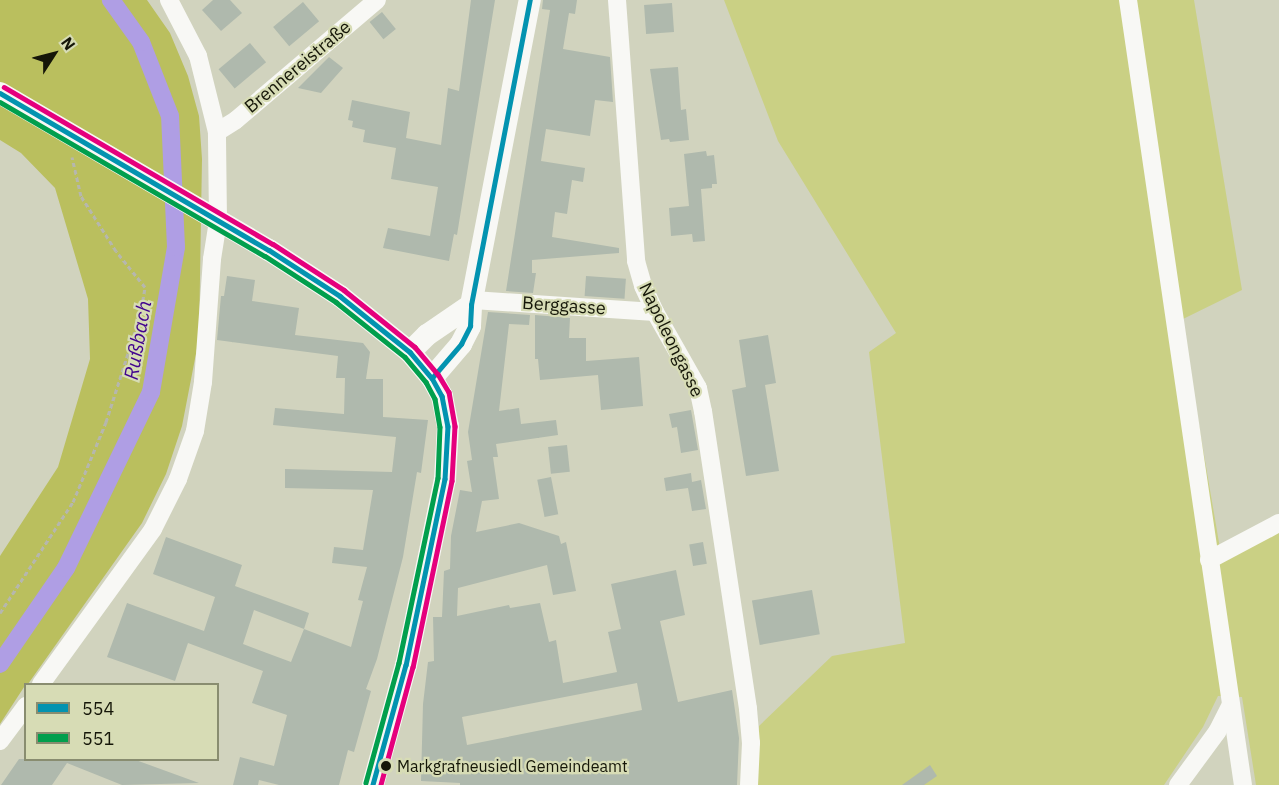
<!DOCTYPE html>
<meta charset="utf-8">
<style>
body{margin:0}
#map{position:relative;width:1279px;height:785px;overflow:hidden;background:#d1d3be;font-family:"IBM Plex Sans",sans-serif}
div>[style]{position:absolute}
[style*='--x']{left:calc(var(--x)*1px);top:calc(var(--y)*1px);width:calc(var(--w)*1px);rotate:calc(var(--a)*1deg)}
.green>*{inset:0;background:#cad084}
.forest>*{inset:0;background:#babf5e}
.canal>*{height:18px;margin:-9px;padding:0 9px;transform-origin:9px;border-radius:9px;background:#af9ee4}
.building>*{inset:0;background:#afb9ad;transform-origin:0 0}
.path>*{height:3px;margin-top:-1.5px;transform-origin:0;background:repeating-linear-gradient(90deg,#b6b7ae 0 4.5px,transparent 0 7.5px)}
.minor>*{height:18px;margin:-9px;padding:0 9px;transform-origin:9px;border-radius:9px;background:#f8f8f5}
.major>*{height:22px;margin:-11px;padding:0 11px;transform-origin:11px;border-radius:11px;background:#f8f8f5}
.bus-1>*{height:4.5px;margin:-2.25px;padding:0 2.25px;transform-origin:2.25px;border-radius:2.25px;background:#0393b0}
.bus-2>*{height:4.5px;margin:-2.25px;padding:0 2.25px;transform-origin:2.25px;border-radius:2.25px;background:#019f4d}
.bus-3>*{height:4.5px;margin:-2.25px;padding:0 2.25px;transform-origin:2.25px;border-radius:2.25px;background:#e5007d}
.dots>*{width:16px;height:16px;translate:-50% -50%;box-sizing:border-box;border:3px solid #d7dcb5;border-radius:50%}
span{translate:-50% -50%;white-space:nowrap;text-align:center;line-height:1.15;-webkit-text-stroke:4.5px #d7dcb5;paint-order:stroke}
.bus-label{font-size:16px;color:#151608}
.left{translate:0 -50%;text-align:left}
.street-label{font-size:18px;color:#151608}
.water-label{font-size:20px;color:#42038e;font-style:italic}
.legend{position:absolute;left:24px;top:683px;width:195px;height:78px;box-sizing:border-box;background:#d7dcb5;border:2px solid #898d70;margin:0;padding:8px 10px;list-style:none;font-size:18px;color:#151608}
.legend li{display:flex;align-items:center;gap:12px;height:30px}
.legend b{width:30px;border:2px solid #898d70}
.north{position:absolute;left:24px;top:24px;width:60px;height:60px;-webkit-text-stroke:4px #d7dcb5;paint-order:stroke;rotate:54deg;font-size:16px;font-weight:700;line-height:24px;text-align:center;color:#151608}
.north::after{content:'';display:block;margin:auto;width:21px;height:27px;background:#151608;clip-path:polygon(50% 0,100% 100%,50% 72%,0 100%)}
</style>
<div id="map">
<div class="green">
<i style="clip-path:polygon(724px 0,1194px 0,1242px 290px,1181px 320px,1222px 560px,1279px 532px,1279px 785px,1256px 785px,1242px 697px,1218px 696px,1203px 727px,1164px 785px,756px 785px,759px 726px,832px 656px,905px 643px,869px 352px,896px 333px,778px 141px)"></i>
</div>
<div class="forest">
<i style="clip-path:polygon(0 0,147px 0,170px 33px,188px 76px,199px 116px,202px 159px,199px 338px,182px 426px,166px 474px,142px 523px,28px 684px,26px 684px,0 724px,0 556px,58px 467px,90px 359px,88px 299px,55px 188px,21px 153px,0 140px)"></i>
</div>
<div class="canal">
<i style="--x:0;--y:664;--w:116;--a:-55.5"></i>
<i style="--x:66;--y:568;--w:195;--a:-64.2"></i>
<i style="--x:151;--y:392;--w:147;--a:-80.2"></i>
<i style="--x:176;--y:247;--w:131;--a:-92.6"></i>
<i style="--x:170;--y:116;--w:79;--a:-111.4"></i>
<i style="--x:141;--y:42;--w:52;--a:-125.5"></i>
</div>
<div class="building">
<i style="clip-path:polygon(213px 0,230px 0,242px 13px,221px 31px,202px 10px)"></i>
<i style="clip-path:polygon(471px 0,495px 0,457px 235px,454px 234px,449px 261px,383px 248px,388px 228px,430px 236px,438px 187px,391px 179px,396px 148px,363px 142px,365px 130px,352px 127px,353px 121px,348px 120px,352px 100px,410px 112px,406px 138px,441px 145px,448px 88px,459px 91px)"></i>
<i style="clip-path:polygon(543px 0,577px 0,575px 14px,569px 13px,563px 49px,610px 57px,613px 102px,595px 100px,590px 136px,546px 129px,541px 161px,585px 168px,583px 182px,572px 180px,567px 214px,555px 212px,552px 237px,619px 248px,619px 253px,532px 260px,532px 273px,536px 273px,533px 293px,506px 291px,550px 10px,542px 9px)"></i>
<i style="left:303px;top:2px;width:25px;height:39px;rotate:50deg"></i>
<i style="left:672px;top:3px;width:29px;height:28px;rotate:86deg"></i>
<i style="left:382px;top:12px;width:22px;height:16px;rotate:51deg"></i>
<i style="left:250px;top:43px;width:25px;height:41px;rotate:50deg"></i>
<i style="clip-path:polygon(329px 57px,343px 68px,321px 93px,298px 88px)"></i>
<i style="clip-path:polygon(678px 67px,681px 110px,686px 109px,689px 140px,670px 142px,669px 139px,661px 140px,650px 69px)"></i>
<i style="clip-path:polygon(706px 151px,707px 156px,714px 155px,717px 184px,712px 184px,712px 188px,701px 189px,705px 241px,693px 242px,692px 234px,671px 236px,669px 208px,689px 206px,684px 154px)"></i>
<i style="clip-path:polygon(evenodd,227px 276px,255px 280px,252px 301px,299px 308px,295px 335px,363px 343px,370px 352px,366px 379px,383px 379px,383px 417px,428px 420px,421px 473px,417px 472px,403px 557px,377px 659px,366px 689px,371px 691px,354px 752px,348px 750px,339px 785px,279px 785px,259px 780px,258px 785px,233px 785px,240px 757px,274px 766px,287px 715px,252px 703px,263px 671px,188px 643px,175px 681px,107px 657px,127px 603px,204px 631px,215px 597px,153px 574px,166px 537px,242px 565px,235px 586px,309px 613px,304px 629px,351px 647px,363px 601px,358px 600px,367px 567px,332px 563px,334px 547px,363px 550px,373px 490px,285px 488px,285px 469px,392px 472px,396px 437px,273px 425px,275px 408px,344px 414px,345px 378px,336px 378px,338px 356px,217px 340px,221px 296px,224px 296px,227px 276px,254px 610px,304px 629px,291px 662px,243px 644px,254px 610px)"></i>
<i style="left:586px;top:276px;width:40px;height:20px;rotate:4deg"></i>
<i style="clip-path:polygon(evenodd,488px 312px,530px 315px,529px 325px,509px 324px,499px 411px,519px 408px,521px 424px,556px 420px,558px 435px,496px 444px,498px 457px,493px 457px,499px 499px,482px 501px,476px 532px,519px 523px,559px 536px,561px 544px,566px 542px,576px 591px,553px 595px,547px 565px,458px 588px,457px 616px,509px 605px,510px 608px,540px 603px,549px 642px,556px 640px,563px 683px,617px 672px,608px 632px,621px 629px,611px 584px,676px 570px,685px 615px,660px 621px,678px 702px,732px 690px,739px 738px,737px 785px,460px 785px,460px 783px,421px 781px,423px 704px,428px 662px,434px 661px,433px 617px,442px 617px,444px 571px,450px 569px,451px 536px,460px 490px,472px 492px,467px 461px,472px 460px,468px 432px,488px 312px,637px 683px,642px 710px,467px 745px,462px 717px,637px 683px)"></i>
<i style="clip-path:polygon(535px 315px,570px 318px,569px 338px,586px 338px,586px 361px,639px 357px,643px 406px,601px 410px,598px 375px,540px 380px,538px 359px,535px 359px)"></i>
<i style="clip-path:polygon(768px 335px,776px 383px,765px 385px,779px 471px,746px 476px,732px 390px,746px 387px,739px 340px)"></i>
<i style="clip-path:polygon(691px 410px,698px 450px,681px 453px,677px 427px,672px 428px,669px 414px)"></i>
<i style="left:567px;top:445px;width:27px;height:19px;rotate:84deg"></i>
<i style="clip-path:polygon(691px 473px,692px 482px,701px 480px,706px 509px,692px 511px,688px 488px,666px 491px,664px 478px)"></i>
<i style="left:551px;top:477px;width:38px;height:14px;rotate:79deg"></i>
<i style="left:703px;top:542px;width:22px;height:14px;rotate:80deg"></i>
<i style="left:812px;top:590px;width:45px;height:61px;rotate:80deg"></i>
<i style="clip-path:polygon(19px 759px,133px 759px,199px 783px,122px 785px,67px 763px,52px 785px,1px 785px)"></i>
<i style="clip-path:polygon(930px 765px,937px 776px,924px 785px,902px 785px)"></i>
</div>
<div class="path">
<i style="--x:0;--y:613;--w:133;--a:-56.7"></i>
<i style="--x:73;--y:502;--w:87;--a:-67.6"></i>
<i style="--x:106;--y:422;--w:111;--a:-72.2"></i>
<i style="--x:140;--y:316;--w:29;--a:-80"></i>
<i style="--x:145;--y:287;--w:46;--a:-128.9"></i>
<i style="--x:116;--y:251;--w:65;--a:-122.5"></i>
<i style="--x:81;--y:196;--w:40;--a:-103"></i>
</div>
<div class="minor">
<i style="--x:617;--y:0;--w:262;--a:85.8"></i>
<i style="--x:636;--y:261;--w:26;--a:74"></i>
<i style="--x:643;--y:286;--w:29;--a:65"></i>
<i style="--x:655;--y:312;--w:87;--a:60.5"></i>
<i style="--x:698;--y:388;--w:24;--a:78"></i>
<i style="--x:703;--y:411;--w:301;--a:81.4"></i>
<i style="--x:748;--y:709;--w:34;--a:85"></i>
<i style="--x:751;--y:743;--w:42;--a:92.7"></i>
<i style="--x:1128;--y:0;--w:793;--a:81.67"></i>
<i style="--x:217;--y:132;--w:22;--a:-32"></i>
<i style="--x:236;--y:120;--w:185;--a:-40.4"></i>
<i style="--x:473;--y:300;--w:182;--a:3.8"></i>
<i style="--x:1209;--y:560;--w:79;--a:-27.9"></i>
<i style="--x:41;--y:684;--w:191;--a:-54.1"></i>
<i style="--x:153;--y:529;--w:56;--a:-63.4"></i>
<i style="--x:178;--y:479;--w:51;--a:-70.5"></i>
<i style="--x:195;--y:431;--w:50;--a:-80.7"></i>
<i style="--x:203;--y:382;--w:123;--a:-85.8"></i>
<i style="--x:212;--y:259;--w:39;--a:-81"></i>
<i style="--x:218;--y:220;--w:88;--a:-90.7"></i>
<i style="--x:217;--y:132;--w:78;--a:-104"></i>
<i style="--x:198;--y:56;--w:63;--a:-117.4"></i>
<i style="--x:0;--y:741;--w:44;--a:-53.4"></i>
<i style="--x:1178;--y:785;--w:66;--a:-53.7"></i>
<i style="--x:1217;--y:732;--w:29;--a:-63"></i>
</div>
<div class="major">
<i style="--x:0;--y:93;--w:311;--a:30.3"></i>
<i style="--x:269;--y:250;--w:85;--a:32.9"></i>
<i style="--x:340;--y:296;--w:90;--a:38.7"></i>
<i style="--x:410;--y:352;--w:34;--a:50"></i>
<i style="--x:432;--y:378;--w:21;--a:61"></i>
<i style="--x:442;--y:396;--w:31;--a:79"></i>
<i style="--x:448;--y:426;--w:53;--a:93.2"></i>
<i style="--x:445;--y:479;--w:190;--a:101.8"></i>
<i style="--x:406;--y:665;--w:124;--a:105.4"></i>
<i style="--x:410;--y:352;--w:24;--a:-45"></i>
<i style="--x:427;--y:335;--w:53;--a:-34.3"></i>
<i style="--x:432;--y:378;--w:45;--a:-49.5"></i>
<i style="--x:461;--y:344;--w:20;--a:-63"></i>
<i style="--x:470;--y:326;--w:21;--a:-87"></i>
<i style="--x:471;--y:305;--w:311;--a:-79.1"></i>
</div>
<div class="bus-1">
<i style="--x:0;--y:93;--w:311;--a:30.3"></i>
<i style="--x:269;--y:250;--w:85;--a:32.9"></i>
<i style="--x:340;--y:296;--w:90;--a:38.7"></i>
<i style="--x:410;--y:352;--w:34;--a:50"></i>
<i style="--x:432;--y:378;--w:21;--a:61"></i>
<i style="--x:442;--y:396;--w:31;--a:79"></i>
<i style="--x:448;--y:426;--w:53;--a:93.2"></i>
<i style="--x:445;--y:479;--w:190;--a:101.8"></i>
<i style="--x:406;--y:665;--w:124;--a:105.4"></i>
<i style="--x:432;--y:378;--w:45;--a:-49.5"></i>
<i style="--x:461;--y:344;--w:20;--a:-63"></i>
<i style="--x:470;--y:326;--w:21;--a:-87"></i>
<i style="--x:471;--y:305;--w:311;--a:-79.1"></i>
</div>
<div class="bus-2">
<i style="--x:0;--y:102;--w:306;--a:30.2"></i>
<i style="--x:265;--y:256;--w:85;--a:32.9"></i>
<i style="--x:336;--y:302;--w:88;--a:38.6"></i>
<i style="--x:405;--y:357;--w:33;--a:50"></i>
<i style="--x:426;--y:382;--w:19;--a:62"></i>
<i style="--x:435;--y:399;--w:28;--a:80"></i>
<i style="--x:440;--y:427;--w:51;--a:92.2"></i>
<i style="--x:438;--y:478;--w:189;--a:101.9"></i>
<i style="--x:399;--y:663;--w:124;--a:105.4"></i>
</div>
<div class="bus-3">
<i style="--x:4;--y:87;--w:311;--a:30.3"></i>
<i style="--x:273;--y:244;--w:85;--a:32.9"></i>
<i style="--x:344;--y:290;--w:91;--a:38.8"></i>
<i style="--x:415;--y:347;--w:35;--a:50"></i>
<i style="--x:438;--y:374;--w:21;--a:59"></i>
<i style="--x:449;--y:392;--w:35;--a:80"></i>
<i style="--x:455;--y:426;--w:55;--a:93.1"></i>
<i style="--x:452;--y:481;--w:190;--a:101.8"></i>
<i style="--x:413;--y:667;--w:122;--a:105.2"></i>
</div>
<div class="dots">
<i style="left:386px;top:766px;background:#151608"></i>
</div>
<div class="bus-label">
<span class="left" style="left:397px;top:766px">Markgrafneusiedl Gemeindeamt</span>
</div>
<div class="street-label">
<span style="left:298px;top:67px;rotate:-40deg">Brennereistraße</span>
<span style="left:564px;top:306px;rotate:4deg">Berggasse</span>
<span style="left:671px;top:340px;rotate:64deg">Napoleongasse</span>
</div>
<div class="water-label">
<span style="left:137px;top:340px;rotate:-80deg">Rußbach</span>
</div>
<ul class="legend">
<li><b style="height:8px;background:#0393b0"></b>554</li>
<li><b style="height:8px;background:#019f4d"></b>551</li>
</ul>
<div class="north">N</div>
</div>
